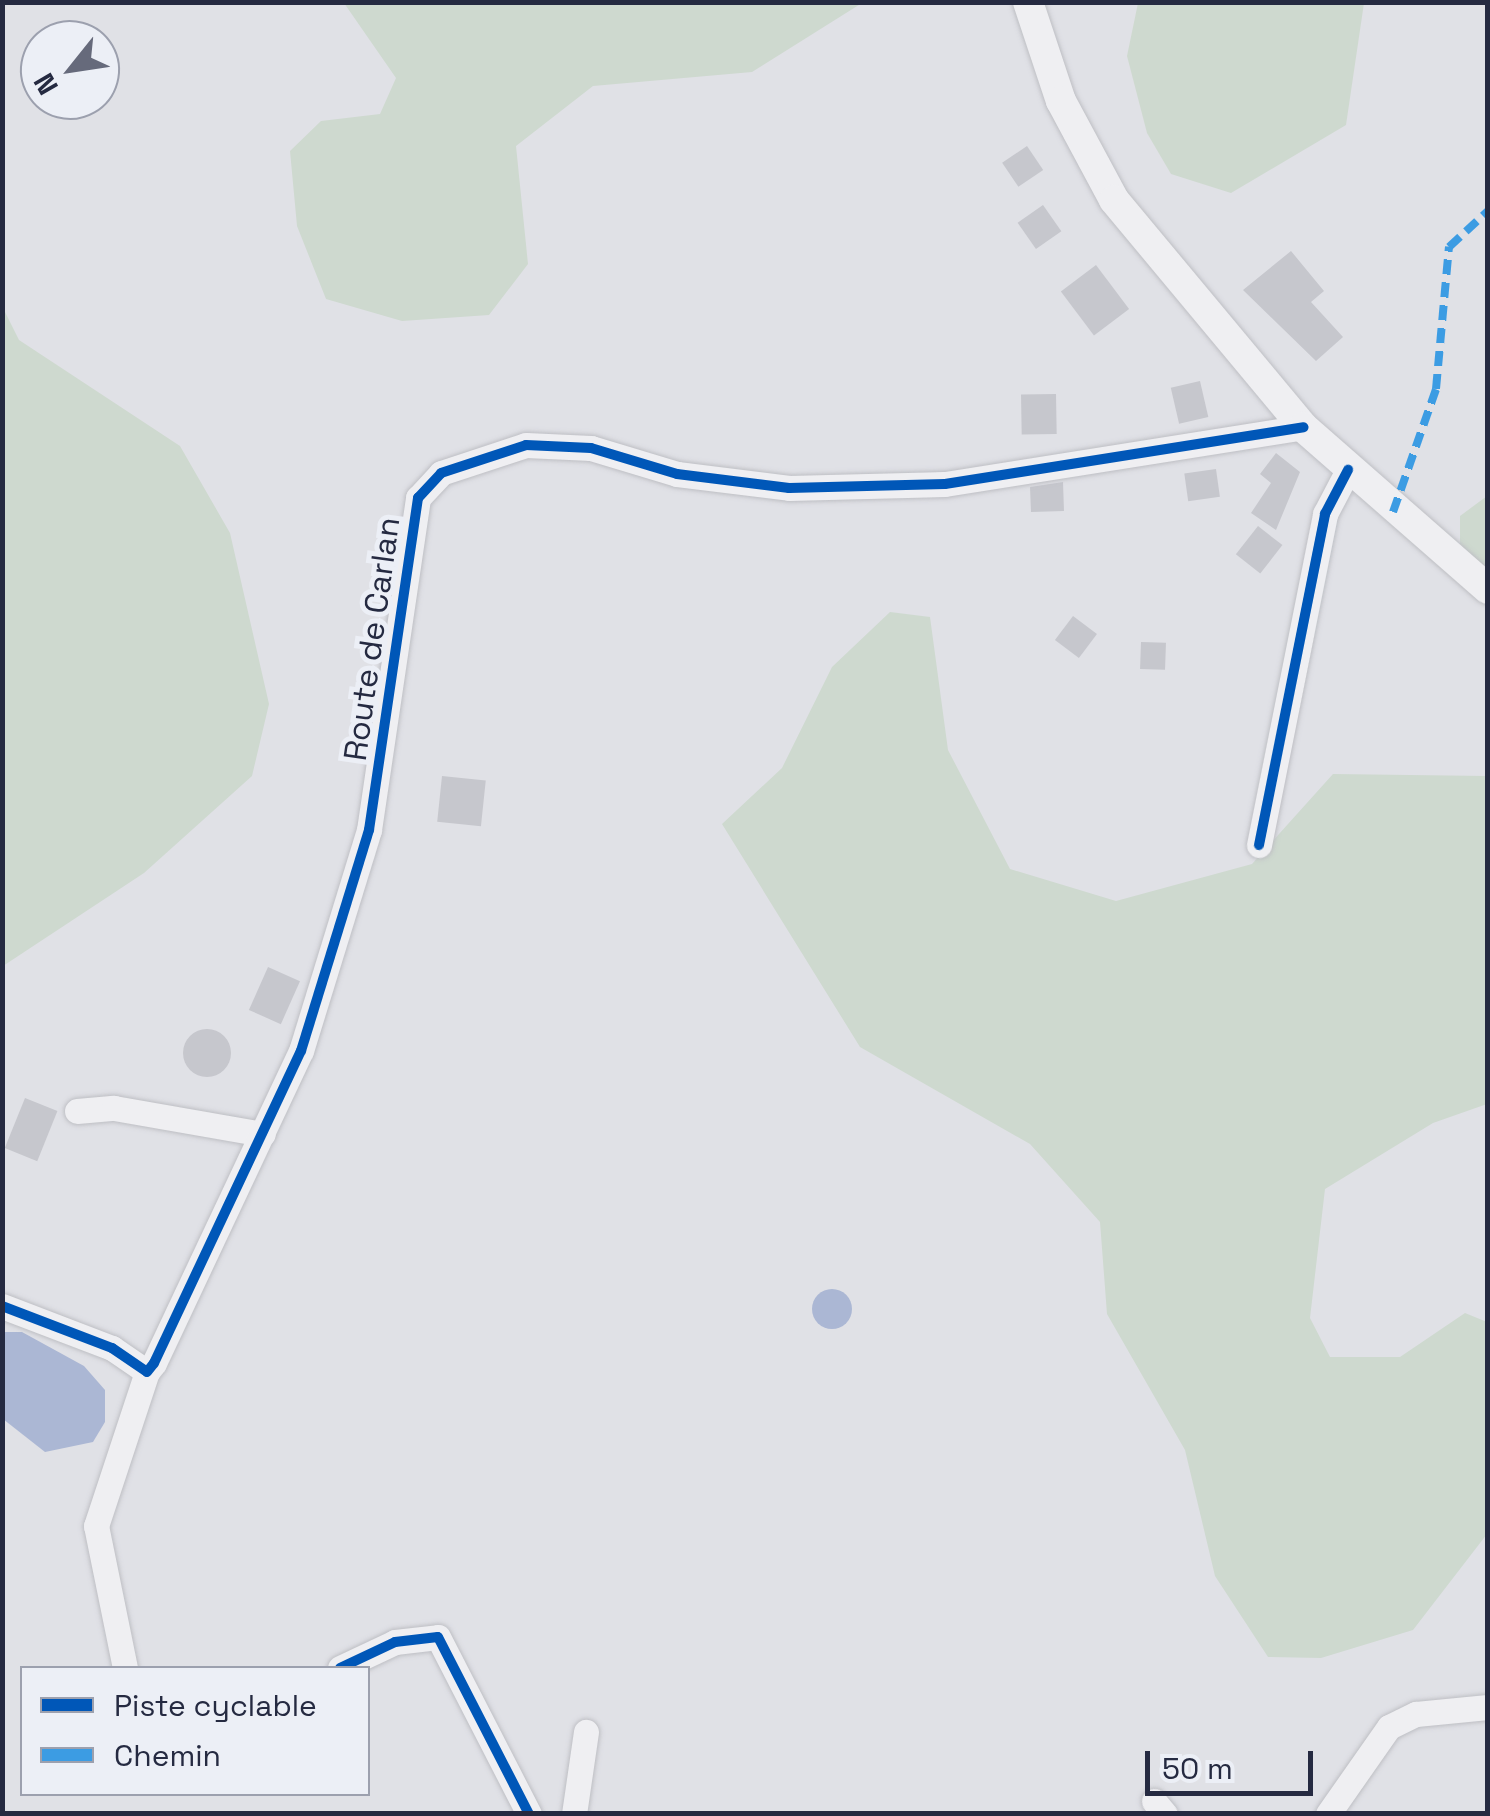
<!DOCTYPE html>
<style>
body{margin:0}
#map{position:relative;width:1490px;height:1816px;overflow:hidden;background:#e0e1e6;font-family:"Space Grotesk",sans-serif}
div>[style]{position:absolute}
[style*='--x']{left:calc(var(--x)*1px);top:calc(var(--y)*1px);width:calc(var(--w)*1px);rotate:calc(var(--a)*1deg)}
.green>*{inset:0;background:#ced9cf}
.water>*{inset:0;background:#abb7d4}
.round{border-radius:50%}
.building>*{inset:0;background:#c6c7cd;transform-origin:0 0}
.roads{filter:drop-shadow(0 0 2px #bebfc4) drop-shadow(0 0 2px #bebfc4)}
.minor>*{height:25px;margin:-12.5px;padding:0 12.5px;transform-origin:12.5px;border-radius:12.5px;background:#efeff2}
.tertiary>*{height:30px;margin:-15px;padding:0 15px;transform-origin:15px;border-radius:15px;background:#efeff2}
.quiet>*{height:8px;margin-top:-4px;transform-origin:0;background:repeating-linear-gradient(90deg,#3c9ce3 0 15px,transparent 0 23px)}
.cycleway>*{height:10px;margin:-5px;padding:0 5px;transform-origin:5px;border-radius:5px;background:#0057b8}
span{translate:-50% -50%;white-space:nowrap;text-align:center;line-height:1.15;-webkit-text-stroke:10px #eceff6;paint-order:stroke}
.street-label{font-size:32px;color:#252a41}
.frame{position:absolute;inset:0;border:5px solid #252a41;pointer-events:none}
.legend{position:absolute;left:20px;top:1666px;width:350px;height:130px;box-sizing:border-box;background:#eceff6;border:2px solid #9ca0ae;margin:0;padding:12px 18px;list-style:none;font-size:30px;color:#252a41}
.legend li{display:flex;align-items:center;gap:20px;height:50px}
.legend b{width:50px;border:2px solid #9ca0ae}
.north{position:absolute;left:20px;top:20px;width:100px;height:100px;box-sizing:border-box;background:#eceff6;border:2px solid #9ca0ae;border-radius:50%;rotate:240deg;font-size:28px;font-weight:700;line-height:40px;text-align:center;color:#252a41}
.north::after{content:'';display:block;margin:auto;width:35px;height:45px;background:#666a7b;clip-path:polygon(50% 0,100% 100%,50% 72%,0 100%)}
.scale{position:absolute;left:1145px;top:1751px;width:168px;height:45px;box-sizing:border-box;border:5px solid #252a41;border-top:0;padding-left:12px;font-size:30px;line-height:35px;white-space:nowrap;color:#252a41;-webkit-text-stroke:8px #eceff6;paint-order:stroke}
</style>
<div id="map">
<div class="green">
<i style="clip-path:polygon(344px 3px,862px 3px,752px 72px,593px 86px,516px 146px,528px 264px,489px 315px,402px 321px,326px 299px,297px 226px,290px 151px,321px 121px,380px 114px,396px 78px)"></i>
<i style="clip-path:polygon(1138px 3px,1364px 3px,1346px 125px,1231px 193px,1171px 174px,1147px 133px,1127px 56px)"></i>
<i style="clip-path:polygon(3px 308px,19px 340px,180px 446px,230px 533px,269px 704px,252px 776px,144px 873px,3px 966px)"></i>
<i style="clip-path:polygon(1487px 496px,1487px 567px,1460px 550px,1460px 516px)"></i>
<i style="clip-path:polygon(890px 612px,930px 617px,948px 750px,1010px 869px,1116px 901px,1252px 864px,1333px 774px,1487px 776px,1487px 1104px,1433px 1123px,1325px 1189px,1310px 1318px,1330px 1357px,1400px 1357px,1465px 1313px,1487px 1322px,1487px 1534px,1413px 1630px,1321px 1658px,1268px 1657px,1215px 1576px,1185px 1450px,1107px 1314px,1100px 1222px,1030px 1144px,860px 1047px,722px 824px,782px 768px,832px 667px)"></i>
</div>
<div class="water">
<i class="round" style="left:812px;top:1289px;width:40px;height:40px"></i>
<i style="clip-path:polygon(3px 1332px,22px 1332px,84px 1366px,105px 1390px,105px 1422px,93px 1442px,45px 1452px,3px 1419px)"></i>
</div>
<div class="building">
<i style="left:1027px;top:146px;width:29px;height:30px;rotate:56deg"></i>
<i style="left:1043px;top:205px;width:32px;height:31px;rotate:55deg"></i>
<i style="clip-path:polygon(1291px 251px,1324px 291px,1311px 302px,1343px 337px,1316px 361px,1243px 290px)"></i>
<i style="left:1096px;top:265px;width:55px;height:44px;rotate:53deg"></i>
<i style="left:1200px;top:381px;width:37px;height:30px;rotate:77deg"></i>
<i style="left:1056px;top:394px;width:40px;height:35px;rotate:89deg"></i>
<i style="clip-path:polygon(1276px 453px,1300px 472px,1276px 530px,1251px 513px,1271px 483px,1260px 474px)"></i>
<i style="left:1216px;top:469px;width:28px;height:32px;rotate:82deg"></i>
<i style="clip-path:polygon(1063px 482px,1064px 511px,1031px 512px,1030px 487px)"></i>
<i style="left:1258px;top:526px;width:31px;height:36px;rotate:38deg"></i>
<i style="left:1073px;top:616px;width:30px;height:30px;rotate:37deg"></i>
<i style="left:1141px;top:642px;width:25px;height:27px;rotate:2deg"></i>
<i style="left:442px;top:776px;width:44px;height:46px;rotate:6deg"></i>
<i style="left:268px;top:967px;width:35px;height:47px;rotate:24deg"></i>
<i class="round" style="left:183px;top:1029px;width:48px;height:48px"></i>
<i style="left:25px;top:1098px;width:35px;height:54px;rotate:22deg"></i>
</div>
<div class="roads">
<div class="minor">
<i style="--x:1259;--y:845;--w:338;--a:-78.7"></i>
<i style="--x:1325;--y:514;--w:50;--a:-62.4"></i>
<i style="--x:77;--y:1111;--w:37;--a:-5"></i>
<i style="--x:114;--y:1108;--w:151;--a:9.9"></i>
<i style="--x:2;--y:1306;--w:118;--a:20.9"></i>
<i style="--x:112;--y:1348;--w:42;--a:34.4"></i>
<i style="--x:147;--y:1372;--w:11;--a:-52"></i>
<i style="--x:154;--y:1363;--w:345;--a:-64.8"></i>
<i style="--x:301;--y:1051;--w:231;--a:-72.9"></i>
<i style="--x:369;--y:830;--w:336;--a:-81.6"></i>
<i style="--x:418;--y:498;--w:34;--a:-47"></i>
<i style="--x:441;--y:473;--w:89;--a:-18.2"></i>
<i style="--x:526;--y:445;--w:65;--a:2.6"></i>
<i style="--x:591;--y:448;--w:90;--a:16.8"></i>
<i style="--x:677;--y:474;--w:113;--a:7.1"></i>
<i style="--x:789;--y:488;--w:156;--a:-1.5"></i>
<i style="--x:945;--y:484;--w:363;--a:-9"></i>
<i style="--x:125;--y:1668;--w:145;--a:-101.5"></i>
<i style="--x:96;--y:1526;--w:162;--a:-71.7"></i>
<i style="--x:340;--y:1668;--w:61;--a:-25.3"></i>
<i style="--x:395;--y:1642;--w:43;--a:-6.6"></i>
<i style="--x:438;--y:1637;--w:199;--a:62.8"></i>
<i style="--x:1154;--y:1801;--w:17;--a:50"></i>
<i style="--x:574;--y:1814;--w:83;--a:-81.7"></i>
<i style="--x:1328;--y:1814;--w:106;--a:-55"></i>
<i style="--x:1389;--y:1727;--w:30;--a:-26"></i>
<i style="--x:1416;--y:1714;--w:72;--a:-5.6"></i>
</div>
<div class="tertiary">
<i style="--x:1028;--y:2;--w:104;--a:71.6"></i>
<i style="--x:1061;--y:101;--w:112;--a:61.8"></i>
<i style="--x:1114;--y:200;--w:295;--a:50.2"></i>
<i style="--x:1303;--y:427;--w:246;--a:41.2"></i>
</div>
</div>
<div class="quiet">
<i style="--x:1393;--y:512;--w:130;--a:-70.7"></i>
<i style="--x:1436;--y:389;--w:143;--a:-84.8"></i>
<i style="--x:1449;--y:247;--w:53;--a:-42.7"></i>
</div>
<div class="cycleway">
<i style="--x:1259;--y:845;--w:338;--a:-78.7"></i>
<i style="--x:1325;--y:514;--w:50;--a:-62.4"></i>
<i style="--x:2;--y:1306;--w:118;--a:20.9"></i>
<i style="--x:112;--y:1348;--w:42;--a:34.4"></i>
<i style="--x:147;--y:1372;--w:11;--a:-52"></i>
<i style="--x:154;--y:1363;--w:345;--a:-64.8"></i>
<i style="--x:301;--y:1051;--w:231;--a:-72.9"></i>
<i style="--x:369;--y:830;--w:336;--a:-81.6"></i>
<i style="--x:418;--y:498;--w:34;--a:-47"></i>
<i style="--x:441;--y:473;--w:89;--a:-18.2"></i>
<i style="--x:526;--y:445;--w:65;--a:2.6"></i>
<i style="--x:591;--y:448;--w:90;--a:16.8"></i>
<i style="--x:677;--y:474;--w:113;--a:7.1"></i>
<i style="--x:789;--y:488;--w:156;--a:-1.5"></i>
<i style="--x:945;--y:484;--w:363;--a:-9"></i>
<i style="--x:340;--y:1668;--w:61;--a:-25.3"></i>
<i style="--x:395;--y:1642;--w:43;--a:-6.6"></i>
<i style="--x:438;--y:1637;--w:199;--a:62.8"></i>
</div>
<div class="street-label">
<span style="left:372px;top:639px;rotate:-82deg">Route de Carlan</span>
</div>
<div class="frame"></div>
<ul class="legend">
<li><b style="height:12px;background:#0057b8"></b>Piste cyclable</li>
<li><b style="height:12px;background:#3c9ce3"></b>Chemin</li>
</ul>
<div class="north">N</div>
<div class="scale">50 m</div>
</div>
